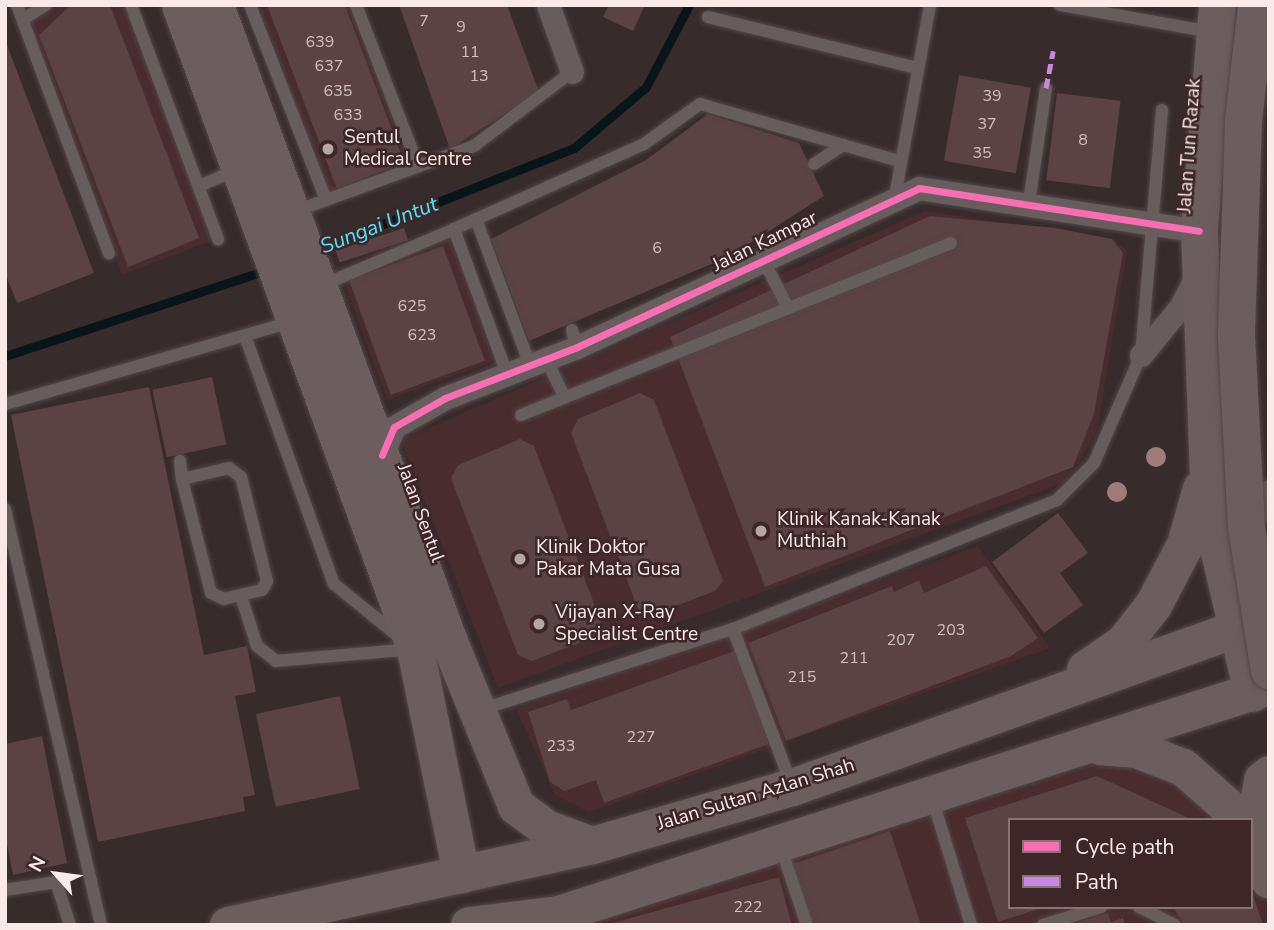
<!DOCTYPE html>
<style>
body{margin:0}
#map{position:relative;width:1274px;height:930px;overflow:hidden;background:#382b2c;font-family:"Nunito Sans",sans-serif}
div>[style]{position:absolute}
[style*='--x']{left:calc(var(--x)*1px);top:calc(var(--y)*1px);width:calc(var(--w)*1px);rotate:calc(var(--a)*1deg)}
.built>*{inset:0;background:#482c2e;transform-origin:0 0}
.stream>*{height:9px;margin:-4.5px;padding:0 4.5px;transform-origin:4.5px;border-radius:4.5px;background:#081619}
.building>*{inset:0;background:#5a4245;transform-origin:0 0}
.roads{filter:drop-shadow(0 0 2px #534748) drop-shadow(0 0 2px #534748)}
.service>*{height:12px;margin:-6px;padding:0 6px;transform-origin:6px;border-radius:6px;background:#685d5d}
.minor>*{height:23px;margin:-11.5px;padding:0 11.5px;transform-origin:11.5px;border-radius:11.5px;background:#685d5d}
.primary>*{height:37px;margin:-18.5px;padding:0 18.5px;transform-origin:18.5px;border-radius:18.5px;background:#6c5e5f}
.bridges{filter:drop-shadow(0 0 2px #534748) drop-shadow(0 0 2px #534748)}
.primary-bridge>*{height:37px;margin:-18.5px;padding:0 18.5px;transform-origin:18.5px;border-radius:18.5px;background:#6c5e5f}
.quiet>*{height:5px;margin-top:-2.5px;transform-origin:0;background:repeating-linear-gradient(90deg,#c787e3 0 10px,transparent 0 15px)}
.cycleway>*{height:7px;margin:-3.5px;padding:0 3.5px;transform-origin:3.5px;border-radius:3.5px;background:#f96db3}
.trees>*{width:20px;height:20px;margin:-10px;border-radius:50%;background:#9f7b7c}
.dots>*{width:19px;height:19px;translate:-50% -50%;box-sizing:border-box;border:4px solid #3d2627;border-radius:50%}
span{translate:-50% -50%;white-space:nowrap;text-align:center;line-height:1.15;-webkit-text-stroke:5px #3d2627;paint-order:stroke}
.number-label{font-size:16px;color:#d1bfc0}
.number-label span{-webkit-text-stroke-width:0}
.poi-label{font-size:19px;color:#f9e9e9}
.left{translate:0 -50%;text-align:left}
.street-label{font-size:19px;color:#f9e9e9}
.water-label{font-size:21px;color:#4be4f8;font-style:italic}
.frame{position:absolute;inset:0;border:7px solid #f9e9e9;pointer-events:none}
.legend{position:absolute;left:1008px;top:818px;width:245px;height:91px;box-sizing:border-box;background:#3d2627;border:2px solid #887475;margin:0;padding:9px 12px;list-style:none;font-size:21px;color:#f9e9e9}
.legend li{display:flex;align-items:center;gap:14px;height:35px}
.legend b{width:35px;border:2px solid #887475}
.north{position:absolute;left:21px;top:839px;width:70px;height:70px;-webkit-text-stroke:5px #3d2627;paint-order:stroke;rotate:298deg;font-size:19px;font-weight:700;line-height:28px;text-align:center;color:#f9e9e9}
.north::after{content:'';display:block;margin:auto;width:24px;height:32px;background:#f9e9e9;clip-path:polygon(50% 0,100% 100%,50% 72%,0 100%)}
</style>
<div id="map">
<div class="built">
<i style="clip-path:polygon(24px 5px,138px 5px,224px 236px,122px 275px)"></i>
<i style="clip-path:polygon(257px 5px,350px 5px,409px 163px,329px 191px)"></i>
<i style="clip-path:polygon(925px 211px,1113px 239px,1127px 251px,1097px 432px,1066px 482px,498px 688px,401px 440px)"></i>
<i style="left:449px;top:237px;width:132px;height:114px;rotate:70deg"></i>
<i style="clip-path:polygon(978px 546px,1050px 648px,589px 812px,555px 795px,516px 709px)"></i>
<i style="clip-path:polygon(1135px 759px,1191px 789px,1228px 820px,1010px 820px,1010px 907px,1251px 907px,1251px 843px,1269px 897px,1269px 925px,496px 925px,1098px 761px)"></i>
</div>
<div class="stream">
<i style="--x:315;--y:251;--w:279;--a:-21.7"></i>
<i style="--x:574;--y:148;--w:94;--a:-40.3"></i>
<i style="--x:646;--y:87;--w:93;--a:-62.3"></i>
<i style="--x:5;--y:356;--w:278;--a:-18.2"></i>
</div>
<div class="building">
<i style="clip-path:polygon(71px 5px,110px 5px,199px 238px,128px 267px,39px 35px)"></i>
<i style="clip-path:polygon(267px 5px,345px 5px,404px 162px,337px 189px)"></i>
<i style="clip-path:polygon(399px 5px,507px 5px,539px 92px,450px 149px)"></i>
<i style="clip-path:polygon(609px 5px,645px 5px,633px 31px,603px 17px)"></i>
<i style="clip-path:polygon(5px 40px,94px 273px,17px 303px,5px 273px)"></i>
<i style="left:959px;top:75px;width:73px;height:87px;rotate:10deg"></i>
<i style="left:1057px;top:93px;width:64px;height:88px;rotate:7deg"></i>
<i style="clip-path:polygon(708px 114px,799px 143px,824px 196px,728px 257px,529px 341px,491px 239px,646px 160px)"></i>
<i style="clip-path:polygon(930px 216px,1055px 228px,1112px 239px,1123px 253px,1094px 414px,1073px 467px,765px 587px,670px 337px)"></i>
<i style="left:404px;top:228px;width:13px;height:72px;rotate:72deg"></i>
<i style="left:443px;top:246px;width:122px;height:100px;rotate:70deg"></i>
<i style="left:212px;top:377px;width:69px;height:61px;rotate:78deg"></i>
<i style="clip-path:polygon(149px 387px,204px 655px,247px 646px,256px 692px,235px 696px,255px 795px,243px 797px,245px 811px,98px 842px,11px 415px)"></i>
<i style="clip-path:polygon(640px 393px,654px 400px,723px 581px,715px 591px,652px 615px,638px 609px,571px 433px,578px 419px)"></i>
<i style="clip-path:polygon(520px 439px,534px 446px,603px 627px,595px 637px,532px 661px,518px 655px,451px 478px,458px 465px)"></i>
<i style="clip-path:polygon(1058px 513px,1088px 553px,1060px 573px,1083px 605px,1044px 633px,992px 562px)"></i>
<i style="clip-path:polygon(986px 566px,1038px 638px,1011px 656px,786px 741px,748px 643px,892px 586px,894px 592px,919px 580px,924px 593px)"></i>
<i style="clip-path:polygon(737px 650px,769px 744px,604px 803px,596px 780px,564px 791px,550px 782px,528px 712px,567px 699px,571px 710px)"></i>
<i style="left:340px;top:696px;width:95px;height:86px;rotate:78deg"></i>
<i style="clip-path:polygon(42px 736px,67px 863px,13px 875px,5px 834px,5px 744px)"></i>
<i style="clip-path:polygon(1097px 776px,1193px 820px,1010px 820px,1010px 907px,1041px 908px,998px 922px,965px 818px)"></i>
<i style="clip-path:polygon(890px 831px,921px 925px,812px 925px,792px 864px)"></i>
<i style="clip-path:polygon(779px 877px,792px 925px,609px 925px,609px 924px)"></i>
<i style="clip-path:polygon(1252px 892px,1263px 925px,1184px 925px,1173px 907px,1251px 907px)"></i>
<i style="clip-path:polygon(1108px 913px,1111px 922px,1123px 918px,1125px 925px,1070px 925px)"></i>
</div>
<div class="roads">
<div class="service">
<i style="--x:17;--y:5;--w:265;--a:69.7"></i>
<i style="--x:131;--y:5;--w:250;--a:69.6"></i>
<i style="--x:250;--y:5;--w:209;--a:68.7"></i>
<i style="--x:326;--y:200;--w:35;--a:160"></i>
<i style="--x:356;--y:5;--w:173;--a:68.9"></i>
<i style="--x:1060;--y:5;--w:153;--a:10.1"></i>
<i style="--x:708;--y:17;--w:216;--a:13.7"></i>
<i style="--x:25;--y:18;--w:25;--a:-32"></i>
<i style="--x:814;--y:164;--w:35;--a:-33"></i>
<i style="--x:201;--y:185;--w:38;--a:-23"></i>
<i style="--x:895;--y:196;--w:194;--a:-79.6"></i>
<i style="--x:326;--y:200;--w:158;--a:-20"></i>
<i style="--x:474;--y:146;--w:123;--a:-37.1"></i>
<i style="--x:1029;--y:203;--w:116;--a:-81.6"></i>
<i style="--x:476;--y:219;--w:156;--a:69.7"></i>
<i style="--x:454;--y:229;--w:208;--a:-24.1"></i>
<i style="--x:644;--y:144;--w:69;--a:-35.5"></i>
<i style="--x:700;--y:104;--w:207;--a:16"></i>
<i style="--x:764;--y:261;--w:53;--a:62.9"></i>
<i style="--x:323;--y:285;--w:142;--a:-23.1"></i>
<i style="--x:454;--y:229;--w:154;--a:69.9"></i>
<i style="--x:572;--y:330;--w:18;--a:74"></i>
<i style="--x:245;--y:336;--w:263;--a:70.3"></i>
<i style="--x:334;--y:584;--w:82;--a:39.1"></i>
<i style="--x:546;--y:359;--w:43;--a:64"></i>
<i style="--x:5;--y:404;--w:298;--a:-16"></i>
<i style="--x:521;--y:415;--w:463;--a:-21.8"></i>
<i style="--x:180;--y:461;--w:18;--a:84"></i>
<i style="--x:182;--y:479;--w:48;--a:-13.2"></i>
<i style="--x:229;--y:468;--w:15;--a:37"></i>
<i style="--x:241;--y:477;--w:107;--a:76"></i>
<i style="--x:267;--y:581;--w:10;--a:119"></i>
<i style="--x:262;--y:590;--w:39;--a:167"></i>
<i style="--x:224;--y:599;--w:14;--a:-155"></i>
<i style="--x:211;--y:593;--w:118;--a:-104.3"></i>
<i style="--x:5;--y:509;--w:427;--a:77"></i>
<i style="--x:241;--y:596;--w:52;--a:72.3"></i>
<i style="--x:257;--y:646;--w:24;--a:38"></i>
<i style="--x:276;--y:661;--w:138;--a:-5"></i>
<i style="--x:733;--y:629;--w:165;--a:69.4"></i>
<i style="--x:480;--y:710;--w:266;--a:-17.8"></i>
<i style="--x:733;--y:629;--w:349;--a:-21.7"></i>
<i style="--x:1057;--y:500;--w:52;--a:-45"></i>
<i style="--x:1094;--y:463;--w:118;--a:-66.5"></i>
<i style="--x:1141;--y:355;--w:246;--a:-85.1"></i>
<i style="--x:932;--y:798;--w:133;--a:72.9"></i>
<i style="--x:780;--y:845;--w:84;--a:71.4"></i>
<i style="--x:5;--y:890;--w:52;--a:-8.9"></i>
<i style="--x:56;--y:882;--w:45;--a:72"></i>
<i style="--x:1139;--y:907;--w:40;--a:26.6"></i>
<i style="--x:1043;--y:925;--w:61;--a:-17.2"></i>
</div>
<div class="minor">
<i style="--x:548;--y:5;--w:71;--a:70.3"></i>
<i style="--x:1141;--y:355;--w:63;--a:-50.8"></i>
<i style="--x:1181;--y:306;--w:36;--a:-63"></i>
<i style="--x:382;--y:455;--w:30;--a:-67"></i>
<i style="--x:394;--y:427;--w:59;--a:-29.6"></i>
<i style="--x:445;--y:398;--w:142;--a:-21.1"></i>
<i style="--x:577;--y:347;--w:377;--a:-24.9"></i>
<i style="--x:919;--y:188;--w:283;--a:8.7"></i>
</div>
<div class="primary">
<i style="--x:180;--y:5;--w:686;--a:69.95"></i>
<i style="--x:415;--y:649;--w:230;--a:78.4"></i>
<i style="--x:215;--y:5;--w:675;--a:69.82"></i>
<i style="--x:448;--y:639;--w:180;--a:67.8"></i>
<i style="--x:516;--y:806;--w:39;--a:36"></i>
<i style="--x:548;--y:829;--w:47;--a:20"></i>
<i style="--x:1217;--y:5;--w:227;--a:94.6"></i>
<i style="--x:1199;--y:231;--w:278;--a:87.9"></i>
<i style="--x:1209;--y:509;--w:189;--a:76.8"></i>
<i style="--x:1222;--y:493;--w:20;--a:53"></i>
<i style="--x:1234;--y:509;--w:12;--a:9"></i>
<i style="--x:1246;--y:511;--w:26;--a:-29"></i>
<i style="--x:1085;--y:669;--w:46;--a:-34.4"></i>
<i style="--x:1123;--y:643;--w:48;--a:-51.7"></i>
<i style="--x:1153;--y:605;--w:69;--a:-62.3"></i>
<i style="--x:1185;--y:544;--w:58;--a:-74.1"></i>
<i style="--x:1100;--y:746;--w:36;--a:5"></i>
<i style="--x:1136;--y:749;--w:50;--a:21"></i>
<i style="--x:1183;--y:767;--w:80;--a:41.5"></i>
<i style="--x:1251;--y:833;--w:50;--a:69"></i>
<i style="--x:1253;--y:835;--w:56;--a:-80.7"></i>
<i style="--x:1262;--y:780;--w:9;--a:-41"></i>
<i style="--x:228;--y:925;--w:373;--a:-12.4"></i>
<i style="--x:592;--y:845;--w:208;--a:-16.2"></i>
<i style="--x:792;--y:787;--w:506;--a:-19.62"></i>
<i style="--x:469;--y:925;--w:90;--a:-7"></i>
<i style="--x:558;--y:914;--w:747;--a:-17.78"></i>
</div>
</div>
<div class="bridges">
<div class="primary-bridge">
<i style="--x:1256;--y:5;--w:117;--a:96.4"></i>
<i style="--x:1243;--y:121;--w:215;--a:91.9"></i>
<i style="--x:1236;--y:336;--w:191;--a:87"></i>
<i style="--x:1246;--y:527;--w:145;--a:80.9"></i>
</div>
</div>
<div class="quiet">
<i style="--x:1046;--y:88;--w:38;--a:-79"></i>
</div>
<div class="cycleway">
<i style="--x:382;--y:455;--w:30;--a:-67"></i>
<i style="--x:394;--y:427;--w:59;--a:-29.6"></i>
<i style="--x:445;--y:398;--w:142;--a:-21.1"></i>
<i style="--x:577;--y:347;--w:377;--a:-24.9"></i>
<i style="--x:919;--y:188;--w:283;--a:8.7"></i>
</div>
<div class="trees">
<i style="left:1156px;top:457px"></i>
<i style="left:1117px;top:492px"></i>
</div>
<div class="dots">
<i style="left:328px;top:149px;background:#b5a6a7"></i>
<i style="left:761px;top:531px;background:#b5a6a7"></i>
<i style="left:520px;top:559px;background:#b5a6a7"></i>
<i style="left:539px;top:624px;background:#b5a6a7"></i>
</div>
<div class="number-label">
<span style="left:424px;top:21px">7</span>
<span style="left:461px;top:27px">9</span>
<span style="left:320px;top:42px">639</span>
<span style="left:470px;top:52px">11</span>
<span style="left:329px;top:66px">637</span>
<span style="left:479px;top:76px">13</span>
<span style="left:338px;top:91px">635</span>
<span style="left:992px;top:96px">39</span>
<span style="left:348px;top:115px">633</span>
<span style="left:987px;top:124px">37</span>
<span style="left:1083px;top:140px">8</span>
<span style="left:982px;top:153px">35</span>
<span style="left:657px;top:248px">6</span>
<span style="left:412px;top:306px">625</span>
<span style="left:422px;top:335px">623</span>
<span style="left:951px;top:630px">203</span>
<span style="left:901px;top:640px">207</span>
<span style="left:854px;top:658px">211</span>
<span style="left:802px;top:677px">215</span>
<span style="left:641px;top:737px">227</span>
<span style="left:561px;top:746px">233</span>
<span style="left:748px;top:907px">222</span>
</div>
<div class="poi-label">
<span class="left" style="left:344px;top:149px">Sentul<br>Medical Centre</span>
<span class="left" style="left:777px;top:531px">Klinik Kanak-Kanak<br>Muthiah</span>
<span class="left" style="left:536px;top:559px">Klinik Doktor<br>Pakar Mata Gusa</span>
<span class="left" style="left:555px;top:624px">Vijayan X-Ray<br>Specialist Centre</span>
</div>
<div class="street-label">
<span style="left:1190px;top:146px;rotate:-86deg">Jalan Tun Razak</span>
<span style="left:765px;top:242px;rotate:-26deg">Jalan Kampar</span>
<span style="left:420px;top:513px;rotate:70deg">Jalan Sentul</span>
<span style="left:756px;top:795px;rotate:-17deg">Jalan Sultan Azlan Shah</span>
</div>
<div class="water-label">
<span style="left:379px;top:225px;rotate:-21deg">Sungai Untut</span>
</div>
<div class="frame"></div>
<ul class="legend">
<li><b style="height:9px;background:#f96db3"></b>Cycle path</li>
<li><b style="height:9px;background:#c787e3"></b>Path</li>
</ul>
<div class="north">N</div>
</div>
